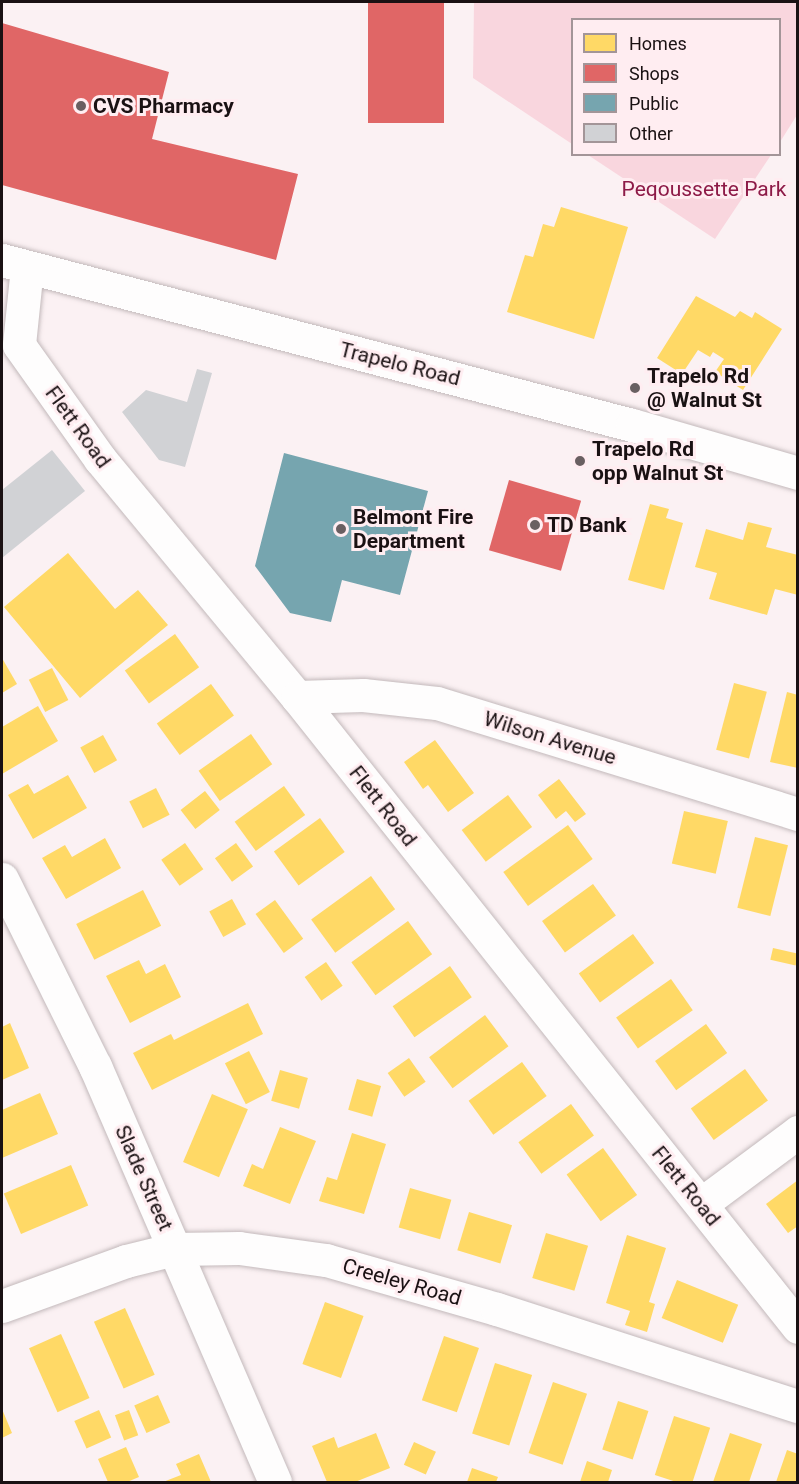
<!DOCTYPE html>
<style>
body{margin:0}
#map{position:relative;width:799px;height:1484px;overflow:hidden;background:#fbf1f3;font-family:Roboto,sans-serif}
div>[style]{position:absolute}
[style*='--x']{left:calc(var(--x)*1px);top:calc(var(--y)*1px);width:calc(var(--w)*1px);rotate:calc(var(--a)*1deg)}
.green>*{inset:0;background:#f9d6de}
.homes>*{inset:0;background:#ffd966;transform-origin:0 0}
.shops>*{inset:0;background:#e06666;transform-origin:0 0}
.public>*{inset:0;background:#76a5af}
.building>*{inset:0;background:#d1d2d5}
.roads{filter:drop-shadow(0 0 2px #c3b9bb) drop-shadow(0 0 2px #c3b9bb)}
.minor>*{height:33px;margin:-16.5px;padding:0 16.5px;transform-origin:16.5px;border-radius:16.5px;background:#fefdfd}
.major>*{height:33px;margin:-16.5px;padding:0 16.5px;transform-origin:16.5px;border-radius:16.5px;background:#fefdfd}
.dots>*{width:16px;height:16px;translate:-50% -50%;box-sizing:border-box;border:3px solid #ffedf1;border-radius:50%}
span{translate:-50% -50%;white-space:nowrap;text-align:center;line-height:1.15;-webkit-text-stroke:6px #ffedf1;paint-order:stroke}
.poi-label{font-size:21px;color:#1a1113;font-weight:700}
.left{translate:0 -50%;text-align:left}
.park-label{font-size:21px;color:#8d1a47}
.street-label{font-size:21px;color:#1a1113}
.frame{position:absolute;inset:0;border:3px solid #1a1113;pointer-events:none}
.legend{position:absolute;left:571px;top:18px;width:210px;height:138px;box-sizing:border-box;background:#ffedf1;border:2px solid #a39598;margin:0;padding:8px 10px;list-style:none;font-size:18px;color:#1a1113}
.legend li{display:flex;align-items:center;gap:12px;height:30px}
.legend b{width:30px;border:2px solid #a39598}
</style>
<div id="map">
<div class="green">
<i style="clip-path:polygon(474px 2px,797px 2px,797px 115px,780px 142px,780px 20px,572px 20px,572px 144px,473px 78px)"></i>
<i style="clip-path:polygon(588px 155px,771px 155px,715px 239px)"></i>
</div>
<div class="homes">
<i style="clip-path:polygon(561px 207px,628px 227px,594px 339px,507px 312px,525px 255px,533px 257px,543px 224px,554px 227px)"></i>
<i style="clip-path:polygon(696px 296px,735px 317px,740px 311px,752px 318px,755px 312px,782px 329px,743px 390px,715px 372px,724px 359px,713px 352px,710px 357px,698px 350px,682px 374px,657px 358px)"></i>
<i style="clip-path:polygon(650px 504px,669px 509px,666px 518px,683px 523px,664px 590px,628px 580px)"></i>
<i style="clip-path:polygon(748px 522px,772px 528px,766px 547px,798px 555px,798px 595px,775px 589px,767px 615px,709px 599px,717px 573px,695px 567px,706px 529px,743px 540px)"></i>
<i style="clip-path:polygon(68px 553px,115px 609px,138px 590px,168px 625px,80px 698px,4px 607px)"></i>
<i style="left:175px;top:634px;width:41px;height:62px;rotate:54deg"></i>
<i style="clip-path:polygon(2px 658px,17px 684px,2px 693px)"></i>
<i style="left:52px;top:668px;width:36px;height:26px;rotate:63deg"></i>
<i style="left:734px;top:683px;width:34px;height:69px;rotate:15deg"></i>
<i style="left:211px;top:684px;width:39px;height:67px;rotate:54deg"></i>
<i style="clip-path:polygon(787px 692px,798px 695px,798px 768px,770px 762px)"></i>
<i style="clip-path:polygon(38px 706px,58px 741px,2px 774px,2px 727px)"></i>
<i style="left:251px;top:734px;width:37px;height:64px;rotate:55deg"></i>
<i style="left:103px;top:735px;width:29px;height:26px;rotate:61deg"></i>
<i style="clip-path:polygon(435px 740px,474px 793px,448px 812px,428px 785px,423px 789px,404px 762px)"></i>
<i style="clip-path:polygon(68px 775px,87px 808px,33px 839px,8px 795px,28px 784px,34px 794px)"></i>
<i style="clip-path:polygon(559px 779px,586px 814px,575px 822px,566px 811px,556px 819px,538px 795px)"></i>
<i style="left:284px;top:786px;width:36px;height:61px;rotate:54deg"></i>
<i style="left:156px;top:788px;width:30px;height:30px;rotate:63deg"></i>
<i style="left:205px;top:791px;width:24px;height:31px;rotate:52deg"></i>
<i style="left:508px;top:795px;width:40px;height:58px;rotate:53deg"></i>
<i style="left:684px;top:811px;width:45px;height:54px;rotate:13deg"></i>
<i style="left:320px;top:818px;width:42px;height:57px;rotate:54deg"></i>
<i style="left:568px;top:825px;width:42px;height:80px;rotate:54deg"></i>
<i style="left:755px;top:837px;width:34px;height:73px;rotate:14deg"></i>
<i style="clip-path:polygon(105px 838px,121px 868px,66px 899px,42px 858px,65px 845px,72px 857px)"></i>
<i style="left:185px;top:843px;width:32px;height:29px;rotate:55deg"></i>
<i style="left:236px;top:843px;width:29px;height:26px;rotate:54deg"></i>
<i style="left:371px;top:876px;width:41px;height:74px;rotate:54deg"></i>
<i style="left:593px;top:884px;width:39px;height:63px;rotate:54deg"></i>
<i style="left:143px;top:890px;width:40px;height:75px;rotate:63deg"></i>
<i style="left:232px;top:899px;width:29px;height:26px;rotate:61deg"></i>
<i style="left:275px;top:900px;width:48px;height:24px;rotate:54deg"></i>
<i style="left:408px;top:921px;width:41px;height:70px;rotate:54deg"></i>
<i style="left:633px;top:934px;width:36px;height:67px;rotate:54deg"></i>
<i style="left:773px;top:948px;width:26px;height:12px;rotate:13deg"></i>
<i style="clip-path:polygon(139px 960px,146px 974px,165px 964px,181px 997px,130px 1023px,106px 976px)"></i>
<i style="left:326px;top:962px;width:29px;height:26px;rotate:55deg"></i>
<i style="left:450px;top:966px;width:38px;height:70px;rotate:55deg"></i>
<i style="left:671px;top:979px;width:38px;height:67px;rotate:55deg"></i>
<i style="clip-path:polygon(248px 1003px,263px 1034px,152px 1090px,133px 1053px,171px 1034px,174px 1040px)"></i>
<i style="left:485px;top:1015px;width:39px;height:70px;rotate:53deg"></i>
<i style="clip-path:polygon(10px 1023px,29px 1068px,2px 1080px,2px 1027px)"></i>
<i style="left:706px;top:1024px;width:36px;height:63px;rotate:54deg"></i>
<i style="left:249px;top:1051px;width:46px;height:27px;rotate:63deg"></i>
<i style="left:409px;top:1058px;width:29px;height:26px;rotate:55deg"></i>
<i style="left:522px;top:1062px;width:42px;height:66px;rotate:54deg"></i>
<i style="left:745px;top:1069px;width:39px;height:67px;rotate:54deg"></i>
<i style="left:280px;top:1070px;width:29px;height:32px;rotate:16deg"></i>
<i style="left:357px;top:1079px;width:25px;height:32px;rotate:16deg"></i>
<i style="clip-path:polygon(40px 1093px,58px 1134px,2px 1158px,2px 1110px)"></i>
<i style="left:212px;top:1094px;width:39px;height:74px;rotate:23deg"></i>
<i style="left:571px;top:1104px;width:39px;height:65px;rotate:54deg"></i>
<i style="clip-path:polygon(280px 1127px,316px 1141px,290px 1204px,243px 1186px,252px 1164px,263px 1169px)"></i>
<i style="clip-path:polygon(352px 1133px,386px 1144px,364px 1214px,319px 1201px,327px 1177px,337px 1180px)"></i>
<i style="left:603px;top:1148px;width:58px;height:45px;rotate:54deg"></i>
<i style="left:71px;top:1165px;width:44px;height:73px;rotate:67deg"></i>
<i style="clip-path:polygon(798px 1180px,798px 1226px,788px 1233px,766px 1204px)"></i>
<i style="left:410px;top:1188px;width:43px;height:41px;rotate:16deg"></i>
<i style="left:469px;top:1212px;width:45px;height:40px;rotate:17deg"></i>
<i style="left:546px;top:1233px;width:44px;height:47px;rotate:17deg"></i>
<i style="clip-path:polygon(627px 1235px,666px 1248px,649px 1302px,655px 1304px,647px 1332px,625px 1325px,630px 1311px,606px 1303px)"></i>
<i style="left:677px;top:1280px;width:66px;height:41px;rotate:22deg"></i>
<i style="left:325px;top:1302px;width:41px;height:66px;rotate:20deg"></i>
<i style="left:125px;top:1308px;width:73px;height:34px;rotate:66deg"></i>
<i style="left:61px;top:1334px;width:70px;height:35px;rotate:66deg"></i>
<i style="left:444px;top:1336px;width:37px;height:68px;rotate:19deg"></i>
<i style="left:495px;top:1363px;width:39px;height:74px;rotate:18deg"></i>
<i style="left:553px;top:1382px;width:36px;height:75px;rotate:19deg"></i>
<i style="left:158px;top:1395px;width:30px;height:26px;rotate:66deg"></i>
<i style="left:618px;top:1401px;width:32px;height:51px;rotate:18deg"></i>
<i style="clip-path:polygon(2px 1409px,12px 1433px,2px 1438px)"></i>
<i style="left:99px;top:1410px;width:30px;height:27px;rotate:66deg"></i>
<i style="left:129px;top:1410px;width:27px;height:15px;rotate:70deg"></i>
<i style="left:674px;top:1416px;width:38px;height:62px;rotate:18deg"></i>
<i style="clip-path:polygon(376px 1433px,390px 1468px,355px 1482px,327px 1482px,312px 1446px,334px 1437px,338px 1448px)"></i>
<i style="clip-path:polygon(730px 1433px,762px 1444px,749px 1482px,713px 1482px)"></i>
<i style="left:414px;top:1442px;width:24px;height:25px;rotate:24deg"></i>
<i style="clip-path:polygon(126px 1447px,139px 1477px,127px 1482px,108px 1482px,98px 1459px)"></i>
<i style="clip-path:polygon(787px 1450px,798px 1454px,798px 1482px,776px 1482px)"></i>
<i style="clip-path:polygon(199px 1454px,211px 1482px,163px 1482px,181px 1475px,176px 1464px)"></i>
<i style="clip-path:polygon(587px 1461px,612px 1470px,608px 1482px,580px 1482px)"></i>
<i style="clip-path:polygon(472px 1468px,498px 1477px,496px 1482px,467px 1482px)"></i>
</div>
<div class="shops">
<i style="left:368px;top:2px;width:76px;height:121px"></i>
<i style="clip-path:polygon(2px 23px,169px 72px,152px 139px,298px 174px,276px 260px,2px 185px)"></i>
<i style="left:509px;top:480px;width:75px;height:73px;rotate:16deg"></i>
</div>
<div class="public">
<i style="clip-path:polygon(284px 453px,428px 491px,400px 595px,342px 580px,331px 622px,290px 613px,255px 566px)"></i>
</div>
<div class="building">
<i style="clip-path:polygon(197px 369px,212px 373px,185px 467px,159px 460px,122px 412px,146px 390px,187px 402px)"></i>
<i style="clip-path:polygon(52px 450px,85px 491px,2px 558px,2px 490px)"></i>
</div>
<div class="roads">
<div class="minor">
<i style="--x:27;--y:267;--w:78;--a:95.9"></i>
<i style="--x:19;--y:345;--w:140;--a:54.6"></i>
<i style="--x:100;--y:459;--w:309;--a:50.4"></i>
<i style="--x:297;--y:697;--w:805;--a:51.51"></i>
<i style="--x:297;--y:697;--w:66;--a:-1.7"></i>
<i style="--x:363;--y:695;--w:74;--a:6.2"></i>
<i style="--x:437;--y:703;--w:378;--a:17.1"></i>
<i style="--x:2;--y:879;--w:209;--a:63.6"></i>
<i style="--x:95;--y:1066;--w:453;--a:66.6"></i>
<i style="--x:701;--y:1204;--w:121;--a:-36.6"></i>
<i style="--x:2;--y:1306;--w:132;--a:-19.9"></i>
<i style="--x:126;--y:1261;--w:50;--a:-13.8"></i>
<i style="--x:175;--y:1249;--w:64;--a:-0.9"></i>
<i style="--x:239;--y:1248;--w:88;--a:7.9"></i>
<i style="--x:326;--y:1260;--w:178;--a:16"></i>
<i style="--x:497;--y:1309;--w:316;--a:17.9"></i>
</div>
<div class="major">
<i style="--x:2;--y:260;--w:651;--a:14.68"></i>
<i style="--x:632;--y:425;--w:173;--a:16.1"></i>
</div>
</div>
<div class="dots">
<i style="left:81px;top:106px;background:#695f61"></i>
<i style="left:635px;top:388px;background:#695f61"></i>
<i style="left:580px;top:461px;background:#695f61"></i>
<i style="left:535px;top:525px;background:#695f61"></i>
<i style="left:341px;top:529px;background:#695f61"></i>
</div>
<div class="poi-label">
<span class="left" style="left:93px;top:106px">CVS Pharmacy</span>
<span class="left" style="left:647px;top:388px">Trapelo Rd<br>@ Walnut St</span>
<span class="left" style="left:592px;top:461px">Trapelo Rd<br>opp Walnut St</span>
<span class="left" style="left:353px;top:529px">Belmont Fire<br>Department</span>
<span class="left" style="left:547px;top:525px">TD Bank</span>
</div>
<div class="park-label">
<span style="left:704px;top:189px">Peqoussette Park</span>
</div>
<div class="street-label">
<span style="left:400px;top:364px;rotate:14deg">Trapelo Road</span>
<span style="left:78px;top:427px;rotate:54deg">Flett Road</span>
<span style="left:550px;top:738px;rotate:17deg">Wilson Avenue</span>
<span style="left:383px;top:806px;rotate:52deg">Flett Road</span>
<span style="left:144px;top:1178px;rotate:66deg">Slade Street</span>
<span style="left:686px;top:1186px;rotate:51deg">Flett Road</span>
<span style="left:402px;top:1282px;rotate:16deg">Creeley Road</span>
</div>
<div class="frame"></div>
<ul class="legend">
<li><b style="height:16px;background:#ffd966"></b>Homes</li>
<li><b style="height:16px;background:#e06666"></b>Shops</li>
<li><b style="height:16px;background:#76a5af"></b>Public</li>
<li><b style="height:16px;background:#d1d2d5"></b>Other</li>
</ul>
</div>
